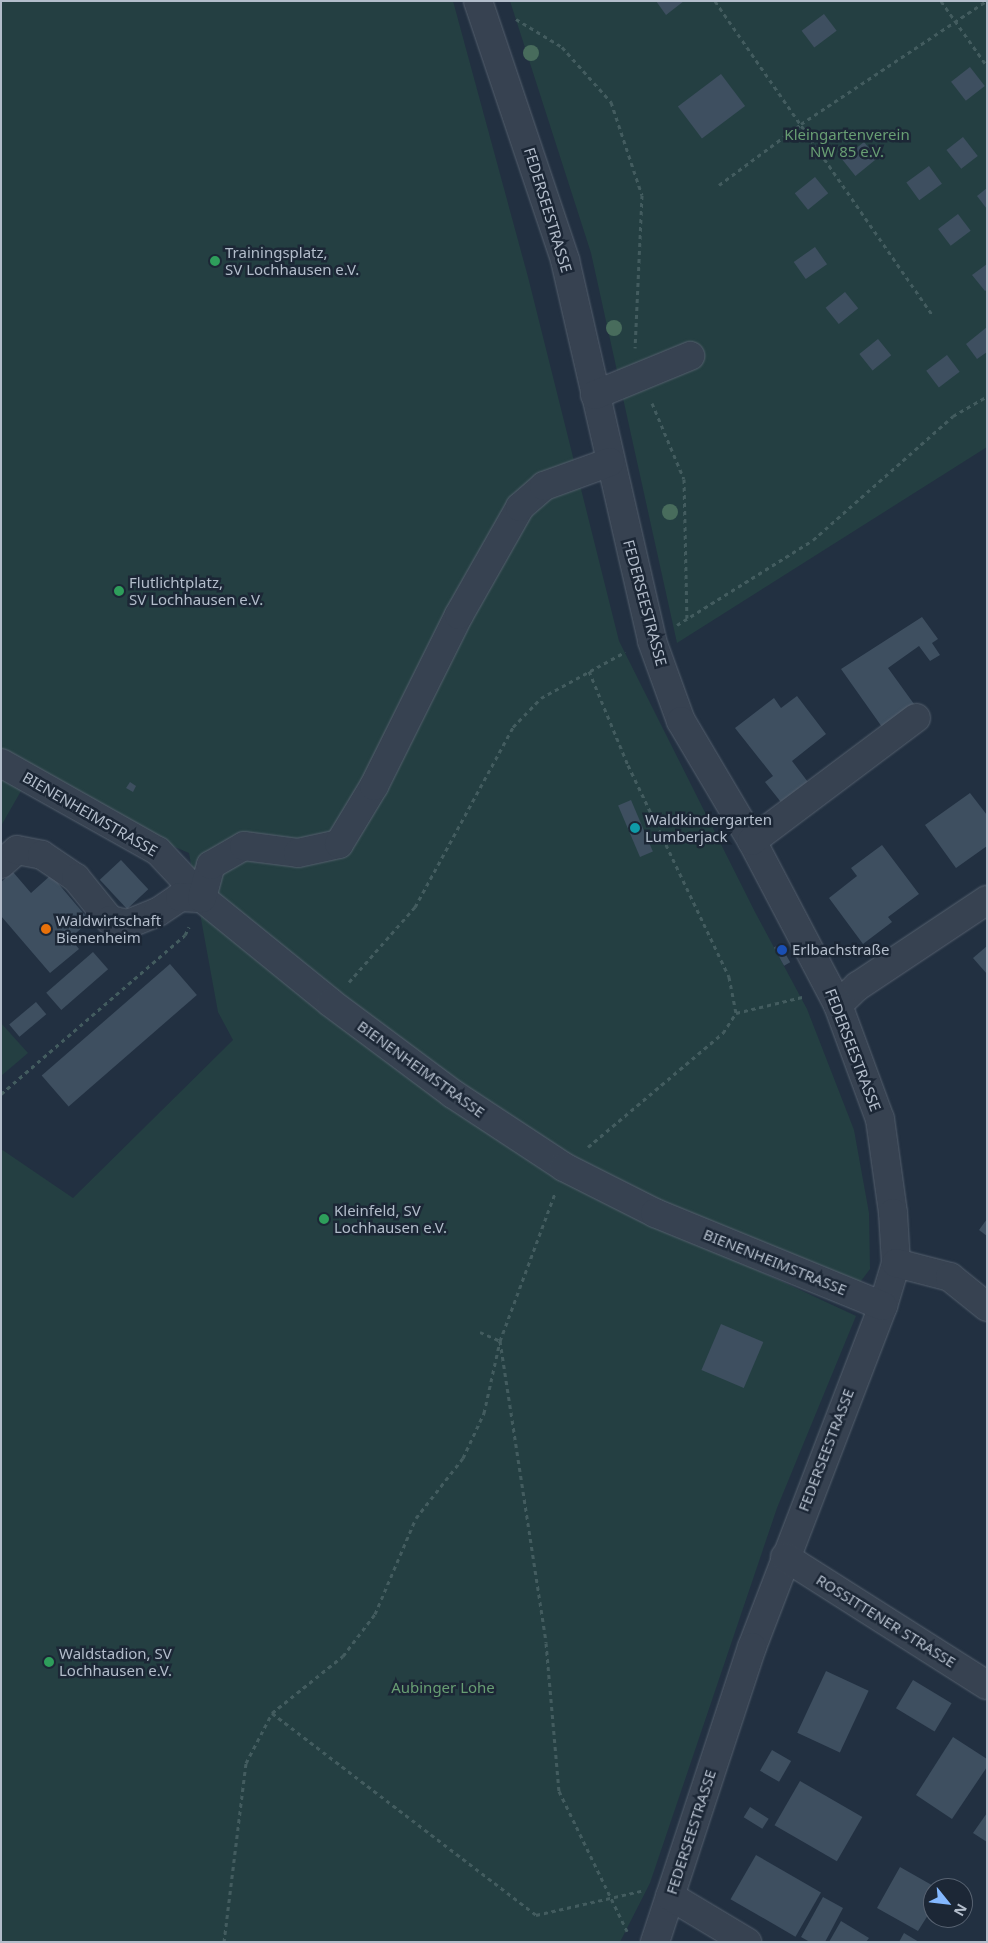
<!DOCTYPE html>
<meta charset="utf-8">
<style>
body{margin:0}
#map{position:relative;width:988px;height:1943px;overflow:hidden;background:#223041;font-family:"Noto Sans",sans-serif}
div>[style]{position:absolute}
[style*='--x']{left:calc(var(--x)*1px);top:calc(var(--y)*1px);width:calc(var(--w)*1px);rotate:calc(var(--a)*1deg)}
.green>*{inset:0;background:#243f42}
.building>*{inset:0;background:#3e4f60;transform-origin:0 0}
.path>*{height:3px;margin-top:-1.5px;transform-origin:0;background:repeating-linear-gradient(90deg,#435c5f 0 4px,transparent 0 8px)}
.roads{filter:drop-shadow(0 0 1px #55606e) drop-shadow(0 0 1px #55606e)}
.minor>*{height:28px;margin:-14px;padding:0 14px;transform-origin:14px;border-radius:14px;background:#374251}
.trees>*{width:16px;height:16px;margin:-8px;border-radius:50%;background:#486c5c}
.dots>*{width:14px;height:14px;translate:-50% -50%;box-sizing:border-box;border:2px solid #1c2736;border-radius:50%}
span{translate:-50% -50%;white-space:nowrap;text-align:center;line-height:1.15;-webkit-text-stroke:5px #1c2736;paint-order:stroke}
.park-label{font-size:15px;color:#689e73}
.street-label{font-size:15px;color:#b3bdcb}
.poi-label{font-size:15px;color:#b3bdcb}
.left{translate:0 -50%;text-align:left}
.frame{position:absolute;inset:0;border:2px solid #b3bdcb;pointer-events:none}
.north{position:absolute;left:923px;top:1878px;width:50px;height:50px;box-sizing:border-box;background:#1c2736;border:1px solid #586372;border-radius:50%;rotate:119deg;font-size:14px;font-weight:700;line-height:20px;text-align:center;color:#b3bdcb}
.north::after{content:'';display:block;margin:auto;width:18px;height:22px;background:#84b8ff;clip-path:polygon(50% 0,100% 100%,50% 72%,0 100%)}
</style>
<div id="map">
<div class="green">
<i style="clip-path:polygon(1px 1px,453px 1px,528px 277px,619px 641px,755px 912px,807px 1009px,854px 1130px,869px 1213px,870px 1269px,858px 1285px,559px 1178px,856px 1316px,777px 1508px,650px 1883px,620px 1942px,1px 1942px,1px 1149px,73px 1198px,233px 1040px,218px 1012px,189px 853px,25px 784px,1px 826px)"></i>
<i style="clip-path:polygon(510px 1px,987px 1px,987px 447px,677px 643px,591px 253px)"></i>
<i style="clip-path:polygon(1px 1023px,28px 1053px,1px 1076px)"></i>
</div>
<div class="building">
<i style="clip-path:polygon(656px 1px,684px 1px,666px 15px)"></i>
<i style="left:824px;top:14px;width:21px;height:28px;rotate:53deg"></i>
<i style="left:970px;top:67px;width:24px;height:24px;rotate:52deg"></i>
<i style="left:721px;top:74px;width:40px;height:54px;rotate:53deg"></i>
<i style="left:963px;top:137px;width:24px;height:21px;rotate:52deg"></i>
<i style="left:864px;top:142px;width:21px;height:28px;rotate:51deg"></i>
<i style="left:929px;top:166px;width:22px;height:28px;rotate:54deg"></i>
<i style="left:815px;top:177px;width:21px;height:26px;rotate:51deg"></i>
<i style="clip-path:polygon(987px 188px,987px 209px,977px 196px)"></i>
<i style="left:958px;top:214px;width:21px;height:25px;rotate:53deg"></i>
<i style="left:815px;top:247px;width:21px;height:26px;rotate:55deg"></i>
<i style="clip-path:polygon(987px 264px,987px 290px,985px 291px,972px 275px)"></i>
<i style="left:845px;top:292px;width:21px;height:25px;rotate:51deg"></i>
<i style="clip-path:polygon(987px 327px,987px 352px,977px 359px,966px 344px)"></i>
<i style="left:878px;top:339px;width:21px;height:24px;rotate:51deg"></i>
<i style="left:947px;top:355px;width:21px;height:26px;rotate:53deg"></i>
<i style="clip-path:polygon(922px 617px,938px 639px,932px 643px,940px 655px,930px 661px,919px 646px,888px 668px,914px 704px,882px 727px,841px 669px)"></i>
<i style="clip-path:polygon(797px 696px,826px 734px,792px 761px,811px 786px,784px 806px,765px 782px,773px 776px,735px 728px,774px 698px,781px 708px)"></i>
<i style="clip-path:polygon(130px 782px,136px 786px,133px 792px,126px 788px)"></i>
<i style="clip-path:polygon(970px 793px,987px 815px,987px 846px,956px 868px,925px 825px)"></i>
<i style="left:631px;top:800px;width:56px;height:14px;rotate:67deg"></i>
<i style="clip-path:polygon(882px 845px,919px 894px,888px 917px,892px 922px,863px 944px,829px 898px,857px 876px,851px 868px)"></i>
<i style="left:121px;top:860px;width:40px;height:29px;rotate:47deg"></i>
<i style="clip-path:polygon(13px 872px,31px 893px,51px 875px,90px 921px,70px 938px,79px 949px,50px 973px,1px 916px,1px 882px)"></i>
<i style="left:780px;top:944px;width:21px;height:7px;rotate:61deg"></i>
<i style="clip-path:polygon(987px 946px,987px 974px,973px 958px)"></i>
<i style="left:93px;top:952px;width:23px;height:62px;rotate:49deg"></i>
<i style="left:170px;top:964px;width:41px;height:170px;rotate:49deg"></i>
<i style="left:36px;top:1002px;width:16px;height:35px;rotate:50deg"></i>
<i style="clip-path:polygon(987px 1219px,987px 1236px,979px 1230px)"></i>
<i style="left:721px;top:1324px;width:46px;height:50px;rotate:23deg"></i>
<i style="left:826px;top:1671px;width:47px;height:68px;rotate:25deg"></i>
<i style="left:913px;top:1680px;width:45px;height:33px;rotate:31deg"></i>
<i style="clip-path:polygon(953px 1737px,987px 1759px,987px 1767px,952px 1819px,916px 1795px)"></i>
<i style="left:772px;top:1750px;width:22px;height:24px;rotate:30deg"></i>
<i style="left:800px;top:1781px;width:72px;height:51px;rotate:30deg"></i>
<i style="left:750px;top:1807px;width:22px;height:12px;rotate:32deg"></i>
<i style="clip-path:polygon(987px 1813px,987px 1842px,973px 1833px)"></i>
<i style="left:756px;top:1855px;width:75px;height:51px;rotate:30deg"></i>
<i style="clip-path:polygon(900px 1867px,937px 1888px,933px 1888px,933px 1918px,928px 1915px,918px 1931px,877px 1908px)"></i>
<i style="clip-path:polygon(823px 1897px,843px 1908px,825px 1942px,810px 1942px,801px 1937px)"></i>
<i style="clip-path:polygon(841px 1921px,869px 1938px,866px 1942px,829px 1942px)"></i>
<i style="clip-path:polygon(904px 1933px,919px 1942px,899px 1942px)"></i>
</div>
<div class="path">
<i style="--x:715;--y:1;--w:381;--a:55.3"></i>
<i style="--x:941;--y:1;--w:80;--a:54.7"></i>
<i style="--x:516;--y:19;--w:54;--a:31.3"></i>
<i style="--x:562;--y:47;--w:74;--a:48.3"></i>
<i style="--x:611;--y:102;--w:98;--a:71.6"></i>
<i style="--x:642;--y:195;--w:153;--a:92.6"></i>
<i style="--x:719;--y:185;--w:102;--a:-36.6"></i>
<i style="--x:801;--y:124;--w:222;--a:-33.6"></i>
<i style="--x:652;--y:403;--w:82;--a:67.2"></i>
<i style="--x:684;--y:479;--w:139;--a:88.8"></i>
<i style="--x:677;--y:625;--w:160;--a:-32"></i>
<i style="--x:813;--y:540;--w:187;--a:-41.5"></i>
<i style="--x:953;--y:416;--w:39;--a:-30"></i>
<i style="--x:589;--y:671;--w:102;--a:67.5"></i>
<i style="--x:628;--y:765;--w:235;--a:64.5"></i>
<i style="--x:729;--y:977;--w:37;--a:79"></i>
<i style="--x:349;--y:982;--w:100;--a:-48.7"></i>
<i style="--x:415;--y:907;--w:205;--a:-61.4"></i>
<i style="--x:513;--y:727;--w:40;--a:-46"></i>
<i style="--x:541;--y:698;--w:96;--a:-28.7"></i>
<i style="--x:1;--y:1094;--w:243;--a:-40.8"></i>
<i style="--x:185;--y:935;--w:9;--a:-63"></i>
<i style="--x:588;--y:1147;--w:177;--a:-40.2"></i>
<i style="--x:723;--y:1033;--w:24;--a:-57"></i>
<i style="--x:736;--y:1013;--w:68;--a:-13.6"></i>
<i style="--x:480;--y:1332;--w:22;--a:24"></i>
<i style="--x:500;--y:1341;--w:305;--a:81.3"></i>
<i style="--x:546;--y:1643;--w:149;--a:85"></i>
<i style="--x:559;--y:1791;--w:156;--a:64.1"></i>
<i style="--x:272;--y:1713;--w:332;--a:37.4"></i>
<i style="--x:536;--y:1915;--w:108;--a:-12.9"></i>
<i style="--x:224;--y:1942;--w:180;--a:-83"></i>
<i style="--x:246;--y:1763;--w:56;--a:-62.5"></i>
<i style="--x:272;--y:1713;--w:91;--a:-38.8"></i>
<i style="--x:343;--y:1656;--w:53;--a:-52.7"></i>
<i style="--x:375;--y:1614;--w:104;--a:-66.9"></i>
<i style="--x:416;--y:1518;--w:76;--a:-51.9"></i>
<i style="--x:463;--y:1458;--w:50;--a:-65"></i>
<i style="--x:484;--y:1413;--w:74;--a:-77.5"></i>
<i style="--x:500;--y:1341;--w:158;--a:-69.6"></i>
</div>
<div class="roads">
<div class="minor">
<i style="--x:478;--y:1;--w:273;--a:71.4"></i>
<i style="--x:565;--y:260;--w:391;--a:77.1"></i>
<i style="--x:652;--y:641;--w:85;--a:70.1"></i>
<i style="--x:681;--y:721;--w:139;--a:59.4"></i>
<i style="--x:752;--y:841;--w:185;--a:62.3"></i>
<i style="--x:838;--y:1005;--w:121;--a:69.8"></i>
<i style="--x:880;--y:1119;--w:95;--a:82.1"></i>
<i style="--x:893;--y:1213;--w:50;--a:86.6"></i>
<i style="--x:896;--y:1263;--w:45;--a:106.8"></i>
<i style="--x:883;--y:1306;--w:365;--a:111"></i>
<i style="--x:752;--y:1647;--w:311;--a:108.2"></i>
<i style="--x:595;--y:395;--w:103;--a:-22.3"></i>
<i style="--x:1;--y:763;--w:180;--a:29.3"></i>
<i style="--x:158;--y:851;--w:64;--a:46.9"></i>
<i style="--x:202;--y:898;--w:166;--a:39.1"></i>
<i style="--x:331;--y:1003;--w:152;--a:36.7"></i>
<i style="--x:453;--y:1094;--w:133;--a:33.3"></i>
<i style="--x:564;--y:1167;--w:102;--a:26.8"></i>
<i style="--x:655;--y:1213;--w:246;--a:22.2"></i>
<i style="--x:752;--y:841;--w:205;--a:-36.9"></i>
<i style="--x:1;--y:864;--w:21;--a:-41"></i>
<i style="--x:17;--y:850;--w:25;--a:11"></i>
<i style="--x:42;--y:855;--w:41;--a:34.1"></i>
<i style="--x:76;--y:878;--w:54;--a:51"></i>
<i style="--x:110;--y:920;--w:18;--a:13"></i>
<i style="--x:128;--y:924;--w:32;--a:-22"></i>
<i style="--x:158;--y:912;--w:27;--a:-34"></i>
<i style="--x:180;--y:897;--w:22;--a:3"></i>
<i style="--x:202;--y:898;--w:34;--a:-75"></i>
<i style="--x:211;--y:865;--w:38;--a:-30"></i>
<i style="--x:244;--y:846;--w:54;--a:7.4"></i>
<i style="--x:298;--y:853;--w:42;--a:-12.4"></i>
<i style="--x:339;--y:844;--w:68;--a:-58.9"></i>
<i style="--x:374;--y:786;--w:191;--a:-63.6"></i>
<i style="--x:459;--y:615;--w:124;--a:-60.5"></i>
<i style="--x:520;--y:507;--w:32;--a:-41"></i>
<i style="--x:544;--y:486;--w:70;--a:-20"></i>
<i style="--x:838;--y:1005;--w:28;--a:-44"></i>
<i style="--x:858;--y:986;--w:155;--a:-33.7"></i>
<i style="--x:896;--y:1263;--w:56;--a:14.5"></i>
<i style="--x:950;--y:1277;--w:48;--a:39"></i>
<i style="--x:785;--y:1557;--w:239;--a:32.4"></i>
<i style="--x:670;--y:1896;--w:90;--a:30.9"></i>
</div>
</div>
<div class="trees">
<i style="left:531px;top:53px"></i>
<i style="left:614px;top:328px"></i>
<i style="left:670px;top:512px"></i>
</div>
<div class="dots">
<i style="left:215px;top:261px;background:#2e9e5b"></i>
<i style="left:119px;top:591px;background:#2e9e5b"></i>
<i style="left:635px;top:828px;background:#0f9aa8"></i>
<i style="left:46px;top:929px;background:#e8710a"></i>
<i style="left:782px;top:950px;background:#1a4fb4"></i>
<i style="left:324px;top:1219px;background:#2e9e5b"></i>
<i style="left:49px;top:1662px;background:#2e9e5b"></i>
</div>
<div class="park-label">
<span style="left:847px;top:143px">Kleingartenverein<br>NW 85 e.V.</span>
<span style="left:443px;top:1688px">Aubinger Lohe</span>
</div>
<div class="street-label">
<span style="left:548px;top:210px;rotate:73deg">FEDERSEESTRASSE</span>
<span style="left:645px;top:603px;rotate:75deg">FEDERSEESTRASSE</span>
<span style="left:90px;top:814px;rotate:30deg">BIENENHEIMSTRASSE</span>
<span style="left:853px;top:1050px;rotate:69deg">FEDERSEESTRASSE</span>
<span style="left:421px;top:1069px;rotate:36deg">BIENENHEIMSTRASSE</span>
<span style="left:775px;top:1262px;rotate:22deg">BIENENHEIMSTRASSE</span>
<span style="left:826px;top:1450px;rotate:-69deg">FEDERSEESTRASSE</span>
<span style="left:886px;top:1621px;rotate:32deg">ROSSITTENER STRASSE</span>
<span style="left:691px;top:1832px;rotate:-72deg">FEDERSEESTRASSE</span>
</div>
<div class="poi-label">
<span class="left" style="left:225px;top:261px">Trainingsplatz,<br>SV Lochhausen e.V.</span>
<span class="left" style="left:129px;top:591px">Flutlichtplatz,<br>SV Lochhausen e.V.</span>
<span class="left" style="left:645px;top:828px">Waldkindergarten<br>Lumberjack</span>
<span class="left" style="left:56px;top:929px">Waldwirtschaft<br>Bienenheim</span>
<span class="left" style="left:792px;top:950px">Erlbachstraße</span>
<span class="left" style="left:334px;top:1219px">Kleinfeld, SV<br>Lochhausen e.V.</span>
<span class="left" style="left:59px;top:1662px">Waldstadion, SV<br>Lochhausen e.V.</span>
</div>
<div class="frame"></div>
<div class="north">N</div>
</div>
